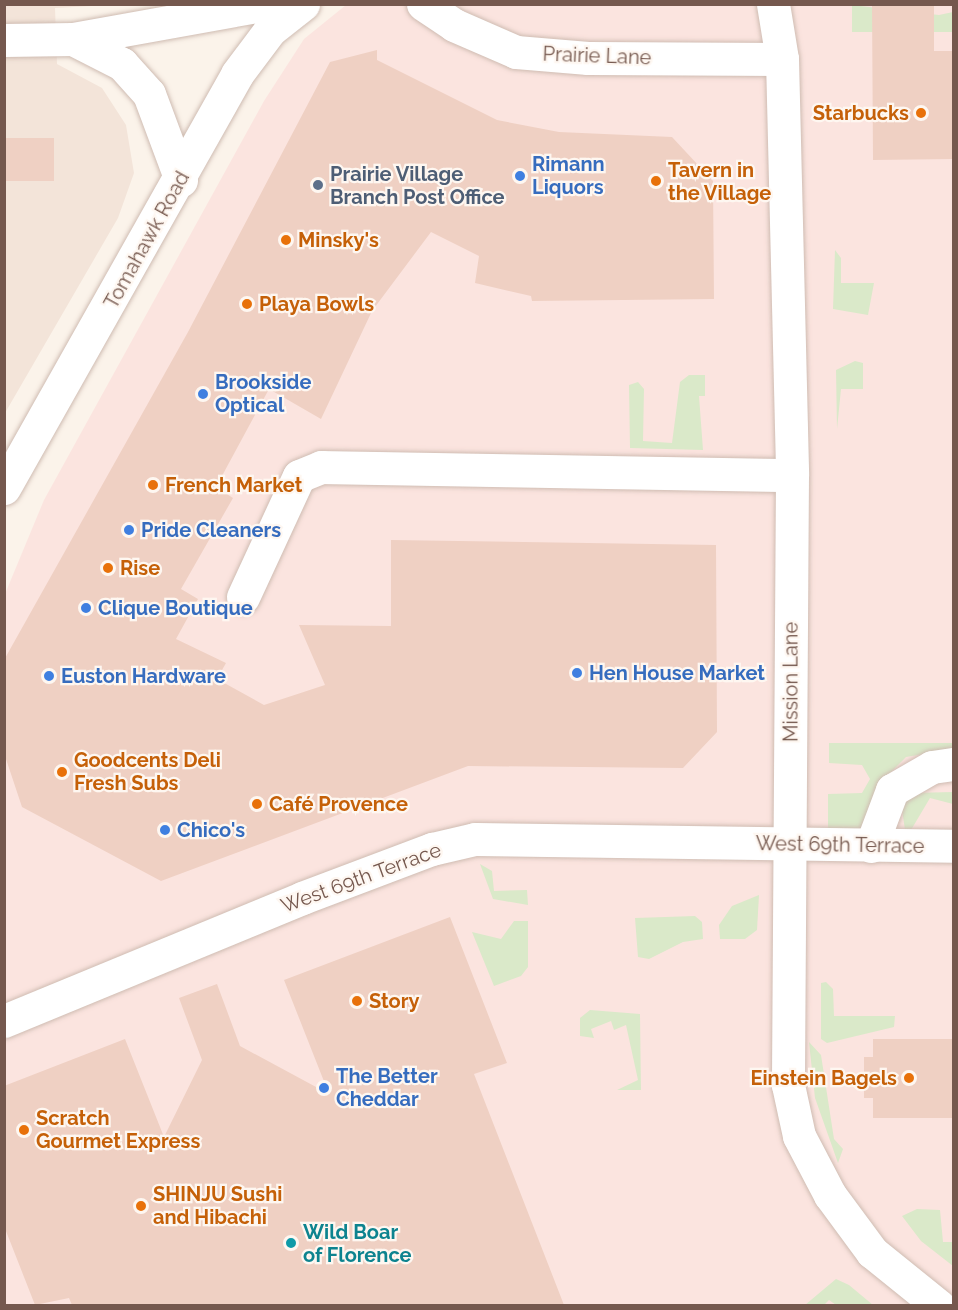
<!DOCTYPE html>
<meta charset="utf-8">
<style>
body{margin:0}
#map{position:relative;width:958px;height:1310px;overflow:hidden;background:#fbf3ea;font-family:Raleway,sans-serif}
div>[style]{position:absolute}
[style*='--x']{left:calc(var(--x)*1px);top:calc(var(--y)*1px);width:calc(var(--w)*1px);rotate:calc(var(--a)*1deg)}
.residential>*{inset:0;background:#f3e4d9}
.commercial>*{inset:0;background:#fbe4df}
.green>*{inset:0;background:#dae9c9}
.building>*{inset:0;background:#efd0c3;transform-origin:0 0}
.roads{filter:drop-shadow(0 0 2px #cfbcb2) drop-shadow(0 0 2px #cfbcb2)}
.minor>*{height:33px;margin:-16.5px;padding:0 16.5px;transform-origin:16.5px;border-radius:16.5px;background:#fff}
.dots>*{width:16px;height:16px;translate:-50% -50%;box-sizing:border-box;border:3px solid #fef7f1;border-radius:50%}
span{translate:-50% -50%;white-space:nowrap;text-align:center;line-height:1.15;-webkit-text-stroke:4.5px #fef7f1;paint-order:stroke}
.street-label{font-size:20px;color:#75584e}
.food-label{font-size:20px;color:#c56008;font-weight:700}
.right{translate:-100% -50%;text-align:right}
.left{translate:0 -50%;text-align:left}
.shop-label{font-size:20px;color:#366cbe;font-weight:700}
.service-label{font-size:20px;color:#4e5e75;font-weight:700}
.culture-label{font-size:20px;color:#0d838f;font-weight:700}
.frame{position:absolute;inset:0;border:6px solid #75584e;pointer-events:none}
</style>
<div id="map">
<div class="residential">
<i style="clip-path:polygon(5px 5px,110px 5px,55px 8px,57px 64px,102px 88px,126px 125px,134px 173px,118px 218px,5px 413px)"></i>
</div>
<div class="commercial">
<i style="clip-path:polygon(346px 5px,953px 5px,953px 1305px,5px 1306px,5px 594px,44px 500px,264px 101px,304px 39px)"></i>
</div>
<div class="green">
<i style="clip-path:polygon(852px 5px,939px 15px,953px 12px,953px 32px,852px 32px)"></i>
<i style="clip-path:polygon(835px 250px,841px 258px,841px 283px,874px 283px,868px 315px,833px 309px)"></i>
<i style="clip-path:polygon(855px 361px,863px 363px,863px 389px,841px 389px,837px 429px,836px 370px)"></i>
<i style="clip-path:polygon(689px 375px,705px 375px,705px 396px,699px 396px,703px 450px,630px 448px,629px 385px,638px 382px,644px 389px,643px 441px,672px 443px,680px 382px)"></i>
<i style="clip-path:polygon(829px 743px,953px 743px,953px 749px,906px 757px,887px 776px,861px 829px,828px 831px,828px 794px,862px 793px,870px 779px,862px 765px,829px 763px)"></i>
<i style="clip-path:polygon(953px 792px,953px 804px,930px 798px,911px 830px,905px 830px,901px 803px,912px 793px)"></i>
<i style="clip-path:polygon(480px 864px,492px 871px,494px 891px,527px 890px,528px 905px,493px 899px)"></i>
<i style="clip-path:polygon(759px 895px,757px 930px,745px 939px,720px 939px,719px 925px,732px 906px)"></i>
<i style="clip-path:polygon(695px 916px,702px 922px,703px 939px,683px 942px,649px 959px,638px 957px,635px 918px)"></i>
<i style="clip-path:polygon(514px 921px,528px 921px,528px 967px,521px 976px,494px 986px,472px 932px,501px 939px)"></i>
<i style="clip-path:polygon(826px 982px,833px 989px,834px 1016px,895px 1016px,894px 1027px,827px 1043px,821px 1039px,821px 983px)"></i>
<i style="clip-path:polygon(590px 1010px,640px 1014px,641px 1090px,617px 1090px,638px 1080px,626px 1025px,614px 1030px,611px 1021px,591px 1029px,594px 1038px,580px 1036px,580px 1018px)"></i>
<i style="clip-path:polygon(809px 1042px,821px 1055px,834px 1139px,843px 1149px,838px 1163px,815px 1098px)"></i>
<i style="clip-path:polygon(917px 1209px,940px 1210px,943px 1242px,953px 1242px,953px 1266px,921px 1241px,902px 1216px)"></i>
<i style="clip-path:polygon(836px 1279px,849px 1285px,873px 1305px,836px 1305px,829px 1300px,824px 1305px,805px 1305px)"></i>
</div>
<div class="building">
<i style="clip-path:polygon(872px 4px,934px 4px,934px 51px,954px 51px,954px 159px,873px 160px)"></i>
<i style="clip-path:polygon(377px 50px,377px 60px,497px 120px,559px 132px,672px 137px,713px 181px,714px 299px,532px 301px,531px 296px,475px 283px,479px 256px,431px 232px,372px 311px,321px 419px,269px 389px,216px 487px,233px 498px,181px 589px,198px 599px,176px 639px,226px 663px,217px 679px,264px 705px,325px 685px,299px 625px,391px 626px,391px 540px,716px 545px,717px 732px,683px 768px,468px 766px,161px 881px,22px 807px,4px 753px,4px 660px,188px 332px,330px 62px)"></i>
<i style="left:4px;top:138px;width:50px;height:43px"></i>
<i style="clip-path:polygon(450px 917px,507px 1063px,474px 1074px,564px 1305px,72px 1305px,69px 1298px,35px 1305px,4px 1226px,4px 1086px,125px 1039px,164px 1137px,202px 1060px,179px 998px,217px 984px,240px 1046px,329px 1094px,284px 980px)"></i>
<i style="clip-path:polygon(873px 1039px,954px 1039px,954px 1118px,873px 1118px,873px 1098px,864px 1098px,864px 1057px,873px 1057px)"></i>
</div>
<div class="roads">
<div class="minor">
<i style="--x:423;--y:4;--w:37;--a:34"></i>
<i style="--x:454;--y:25;--w:68;--a:23.5"></i>
<i style="--x:516;--y:52;--w:72;--a:4.8"></i>
<i style="--x:588;--y:58;--w:194;--a:0.3"></i>
<i style="--x:773;--y:4;--w:56;--a:80.7"></i>
<i style="--x:782;--y:59;--w:416;--a:88.6"></i>
<i style="--x:792;--y:475;--w:610;--a:90.38"></i>
<i style="--x:788;--y:1085;--w:52;--a:77.8"></i>
<i style="--x:799;--y:1136;--w:67;--a:62.3"></i>
<i style="--x:830;--y:1195;--w:71;--a:53.6"></i>
<i style="--x:872;--y:1252;--w:86;--a:38.9"></i>
<i style="--x:73;--y:39;--w:55;--a:27"></i>
<i style="--x:122;--y:64;--w:40;--a:48"></i>
<i style="--x:149;--y:94;--w:92;--a:69.6"></i>
<i style="--x:4;--y:40;--w:69;--a:-0.8"></i>
<i style="--x:73;--y:39;--w:198;--a:-10.2"></i>
<i style="--x:4;--y:488;--w:475;--a:-60.6"></i>
<i style="--x:237;--y:74;--w:55;--a:-53.1"></i>
<i style="--x:270;--y:30;--w:42;--a:-38.2"></i>
<i style="--x:243;--y:597;--w:133;--a:-65.2"></i>
<i style="--x:299;--y:476;--w:24;--a:-22"></i>
<i style="--x:321;--y:467;--w:471;--a:1"></i>
<i style="--x:871;--y:846;--w:60;--a:-69.4"></i>
<i style="--x:892;--y:790;--w:46;--a:-29.9"></i>
<i style="--x:932;--y:767;--w:22;--a:-8"></i>
<i style="--x:4;--y:1021;--w:322;--a:-22.4"></i>
<i style="--x:302;--y:898;--w:139;--a:-20.7"></i>
<i style="--x:432;--y:849;--w:44;--a:-13.1"></i>
<i style="--x:475;--y:839;--w:479;--a:0.8"></i>
</div>
</div>
<div class="dots">
<i style="left:921px;top:113px;background:#e8710a"></i>
<i style="left:520px;top:176px;background:#3f7fe0"></i>
<i style="left:656px;top:181px;background:#e8710a"></i>
<i style="left:318px;top:185px;background:#5c6f8a"></i>
<i style="left:286px;top:240px;background:#e8710a"></i>
<i style="left:247px;top:304px;background:#e8710a"></i>
<i style="left:203px;top:394px;background:#3f7fe0"></i>
<i style="left:153px;top:485px;background:#e8710a"></i>
<i style="left:129px;top:530px;background:#3f7fe0"></i>
<i style="left:108px;top:568px;background:#e8710a"></i>
<i style="left:86px;top:608px;background:#3f7fe0"></i>
<i style="left:577px;top:673px;background:#3f7fe0"></i>
<i style="left:49px;top:676px;background:#3f7fe0"></i>
<i style="left:62px;top:772px;background:#e8710a"></i>
<i style="left:257px;top:804px;background:#e8710a"></i>
<i style="left:165px;top:830px;background:#3f7fe0"></i>
<i style="left:357px;top:1001px;background:#e8710a"></i>
<i style="left:909px;top:1078px;background:#e8710a"></i>
<i style="left:324px;top:1088px;background:#3f7fe0"></i>
<i style="left:24px;top:1130px;background:#e8710a"></i>
<i style="left:141px;top:1206px;background:#e8710a"></i>
<i style="left:291px;top:1243px;background:#0f9aa8"></i>
</div>
<div class="street-label">
<span style="left:597px;top:56px;rotate:2deg">Prairie Lane</span>
<span style="left:147px;top:240px;rotate:-61deg">Tomahawk Road</span>
<span style="left:791px;top:682px;rotate:-90deg">Mission Lane</span>
<span style="left:840px;top:845px;rotate:1deg">West 69th Terrace</span>
<span style="left:361px;top:878px;rotate:-20deg">West 69th Terrace</span>
</div>
<div class="food-label">
<span class="right" style="left:909px;top:113px">Starbucks</span>
<span class="left" style="left:668px;top:182px">Tavern in<br>the Village</span>
<span class="left" style="left:298px;top:240px">Minsky's</span>
<span class="left" style="left:259px;top:304px">Playa Bowls</span>
<span class="left" style="left:165px;top:485px">French Market</span>
<span class="left" style="left:120px;top:568px">Rise</span>
<span class="left" style="left:74px;top:772px">Goodcents Deli<br>Fresh Subs</span>
<span class="left" style="left:269px;top:804px">Café Provence</span>
<span class="left" style="left:369px;top:1001px">Story</span>
<span class="right" style="left:897px;top:1078px">Einstein Bagels</span>
<span class="left" style="left:36px;top:1130px">Scratch<br>Gourmet Express</span>
<span class="left" style="left:153px;top:1206px">SHINJU Sushi<br>and Hibachi</span>
</div>
<div class="shop-label">
<span class="left" style="left:532px;top:176px">Rimann<br>Liquors</span>
<span class="left" style="left:215px;top:394px">Brookside<br>Optical</span>
<span class="left" style="left:141px;top:530px">Pride Cleaners</span>
<span class="left" style="left:98px;top:608px">Clique Boutique</span>
<span class="left" style="left:589px;top:673px">Hen House Market</span>
<span class="left" style="left:61px;top:676px">Euston Hardware</span>
<span class="left" style="left:177px;top:830px">Chico's</span>
<span class="left" style="left:336px;top:1088px">The Better<br>Cheddar</span>
</div>
<div class="service-label">
<span class="left" style="left:330px;top:186px">Prairie Village<br>Branch Post Office</span>
</div>
<div class="culture-label">
<span class="left" style="left:303px;top:1244px">Wild Boar<br>of Florence</span>
</div>
<div class="frame"></div>
</div>
